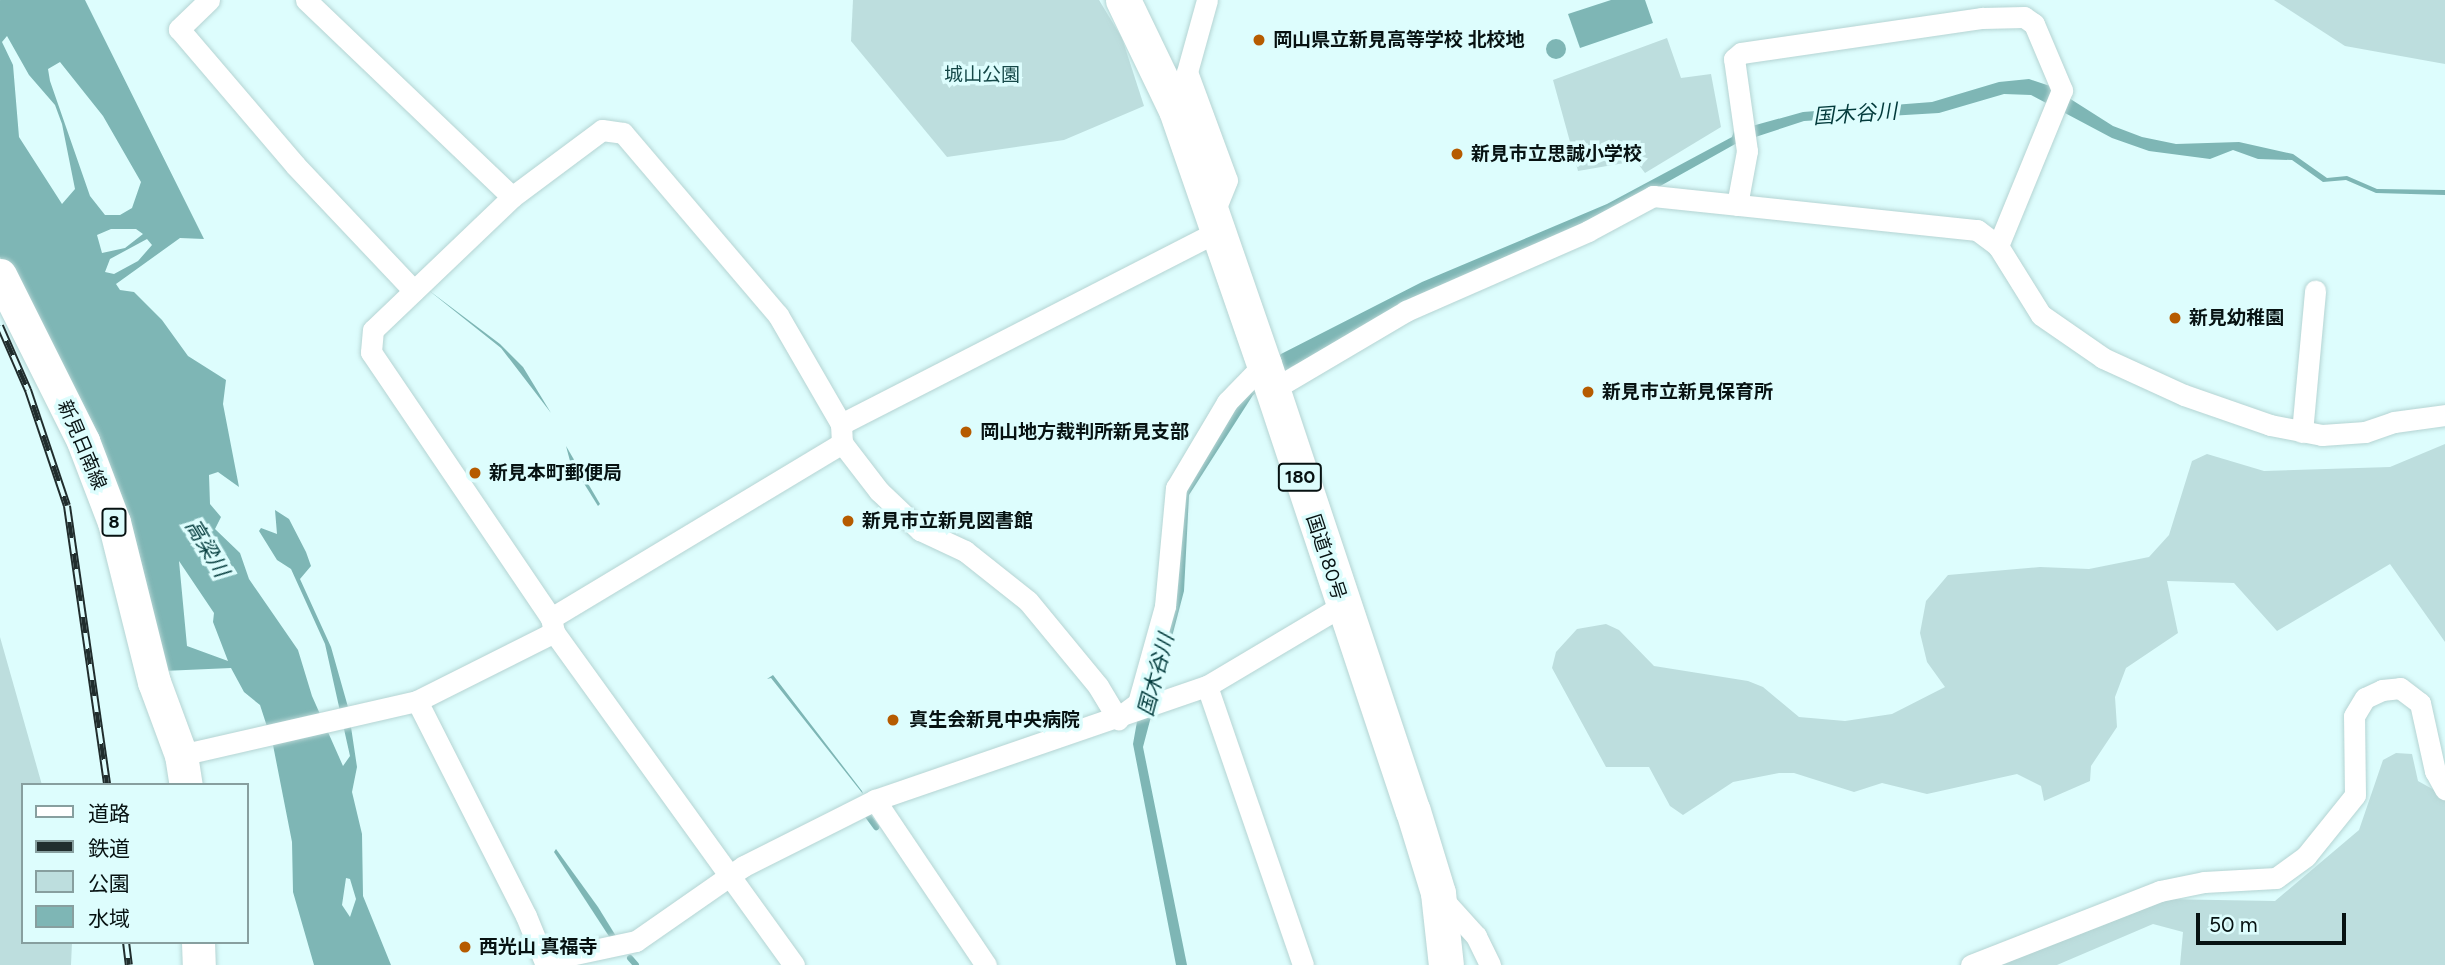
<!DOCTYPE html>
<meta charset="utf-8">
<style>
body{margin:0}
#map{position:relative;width:2445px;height:965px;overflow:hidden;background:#ddfdfd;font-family:Figtree,"Noto Sans JP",sans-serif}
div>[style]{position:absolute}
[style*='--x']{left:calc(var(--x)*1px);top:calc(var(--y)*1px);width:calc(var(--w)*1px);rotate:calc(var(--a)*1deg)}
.green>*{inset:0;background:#bddede}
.water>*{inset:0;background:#7eb6b5}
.round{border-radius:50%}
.stream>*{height:6px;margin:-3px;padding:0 3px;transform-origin:3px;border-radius:3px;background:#7eb6b5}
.roads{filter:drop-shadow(0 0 2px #b5d4d3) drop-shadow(0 0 2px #b5d4d3)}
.minor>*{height:21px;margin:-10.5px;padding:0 10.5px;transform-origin:10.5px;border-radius:10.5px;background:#fff}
.primary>*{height:33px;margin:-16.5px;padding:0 16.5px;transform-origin:16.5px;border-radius:16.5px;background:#fff}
.trunk>*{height:35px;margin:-17.5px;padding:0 17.5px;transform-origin:17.5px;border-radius:17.5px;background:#fff}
.rail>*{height:8px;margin-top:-4px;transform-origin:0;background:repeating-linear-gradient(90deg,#ddfdfd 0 16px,#202d2d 0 32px);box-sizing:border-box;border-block:2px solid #202d2d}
.dots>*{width:19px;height:19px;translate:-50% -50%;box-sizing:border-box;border:4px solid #ddfdfd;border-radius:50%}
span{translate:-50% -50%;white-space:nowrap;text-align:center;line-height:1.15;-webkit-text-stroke:7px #ddfdfd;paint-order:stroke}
.shield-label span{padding:2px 5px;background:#ddfdfd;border:2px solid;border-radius:5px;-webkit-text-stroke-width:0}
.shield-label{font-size:18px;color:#071212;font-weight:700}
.poi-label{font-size:19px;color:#071212;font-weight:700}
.left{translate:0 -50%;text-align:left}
.park-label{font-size:19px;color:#154848}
.street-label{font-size:19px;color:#071212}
.water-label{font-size:21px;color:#023a3b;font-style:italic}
.legend{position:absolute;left:21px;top:783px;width:228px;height:161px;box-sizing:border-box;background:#ddfdfd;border:2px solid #879f9f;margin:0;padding:9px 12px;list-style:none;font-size:21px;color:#071212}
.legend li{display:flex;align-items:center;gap:14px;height:35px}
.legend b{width:35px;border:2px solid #879f9f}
.scale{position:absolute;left:2196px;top:913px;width:150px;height:32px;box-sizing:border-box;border:4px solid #071212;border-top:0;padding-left:9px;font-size:21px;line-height:24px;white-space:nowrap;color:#071212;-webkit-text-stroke:5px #ddfdfd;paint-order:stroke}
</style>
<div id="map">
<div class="green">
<i style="clip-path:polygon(853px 0,1099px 0,1122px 38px,1144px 106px,1064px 140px,947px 157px,851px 41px)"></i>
<i style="clip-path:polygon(2274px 0,2445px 0,2445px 64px,2345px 46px)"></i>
<i style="clip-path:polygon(1667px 38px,1681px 78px,1711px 74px,1721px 127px,1645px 173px,1636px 161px,1578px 171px,1553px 80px)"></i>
<i style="clip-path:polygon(2445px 444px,2445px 642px,2390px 564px,2277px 631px,2234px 583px,2167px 581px,2178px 633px,2126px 668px,2115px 697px,2117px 727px,2091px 766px,2090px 781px,2044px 801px,2041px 786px,2017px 774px,1927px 794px,1882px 783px,1854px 792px,1794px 773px,1779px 773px,1733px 782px,1683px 815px,1670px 806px,1649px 767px,1606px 767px,1552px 668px,1556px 652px,1577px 629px,1606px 624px,1619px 630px,1654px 666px,1748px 681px,1763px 687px,1799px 717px,1845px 721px,1892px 714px,1945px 687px,1927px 662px,1920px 633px,1926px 601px,1948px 575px,2040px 567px,2089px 569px,2149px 557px,2169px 535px,2192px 461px,2207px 454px,2264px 471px,2390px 467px)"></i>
<i style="clip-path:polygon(0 637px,42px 785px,23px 785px,23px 942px,72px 942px,71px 965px,0 965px)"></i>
<i style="clip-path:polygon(2396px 753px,2412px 754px,2418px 781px,2445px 796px,2445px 965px,2180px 965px,2183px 932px,2153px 924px,2057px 965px,1993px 965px,2159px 899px,2275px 901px,2359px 830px,2383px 760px)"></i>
</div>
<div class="water">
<i style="clip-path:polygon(evenodd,0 0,85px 0,204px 239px,180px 238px,116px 284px,120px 290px,134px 292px,162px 320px,188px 356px,226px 380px,223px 404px,239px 487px,218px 472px,209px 475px,210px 504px,221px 517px,215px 529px,240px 553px,249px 579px,298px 650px,312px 696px,343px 766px,350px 756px,325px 644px,291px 569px,277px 560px,259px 531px,261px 528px,277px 534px,275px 510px,289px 519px,306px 552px,311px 566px,300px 579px,331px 647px,348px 707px,357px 767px,352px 792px,362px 834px,363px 896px,391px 965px,314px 965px,293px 892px,292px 842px,273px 745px,260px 705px,244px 692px,231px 668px,163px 671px,0 257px,0 0,7px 36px,29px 75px,55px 105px,62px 124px,75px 189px,62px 204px,19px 137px,13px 65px,2px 42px,7px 36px,0 0,60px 62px,103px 116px,141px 182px,132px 208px,120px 215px,105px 215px,90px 196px,50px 81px,48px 69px,60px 62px,0 0,111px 229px,136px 229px,143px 234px,125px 248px,102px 253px,97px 235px,111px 229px,0 0,147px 239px,152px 245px,138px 261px,114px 274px,105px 272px,110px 259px,147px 239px,0 0,179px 561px,214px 613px,213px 622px,228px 661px,187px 646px,179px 561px,0 0,346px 878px,350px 879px,356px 899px,350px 917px,342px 905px,346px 878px)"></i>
<i style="clip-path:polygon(1611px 0,1645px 0,1653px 23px,1580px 48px,1568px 14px)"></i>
<i class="round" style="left:1546px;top:39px;width:20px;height:20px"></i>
<i style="clip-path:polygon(2029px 79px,2050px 86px,2113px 126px,2142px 137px,2176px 144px,2239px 142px,2293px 154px,2327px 178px,2347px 176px,2377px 189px,2445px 190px,2445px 195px,2376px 193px,2346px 180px,2323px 182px,2292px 160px,2258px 159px,2233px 150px,2210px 159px,2149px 151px,2112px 138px,2031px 95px,2004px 94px,1939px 113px,1804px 121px,1737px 143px,1646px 194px,1291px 367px,1253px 395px,1189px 495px,1184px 591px,1143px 747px,1187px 965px,1176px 965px,1133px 744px,1178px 491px,1239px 396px,1281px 354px,1422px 282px,1607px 204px,1732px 137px,1734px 131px,1803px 112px,1932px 102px,1999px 82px)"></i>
<i style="clip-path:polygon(427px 289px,500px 344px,523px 367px,551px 413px,501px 348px)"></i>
<i style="clip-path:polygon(566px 446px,600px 504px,598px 506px,570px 461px)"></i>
<i style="clip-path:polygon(773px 675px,862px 791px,863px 794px,771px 678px,767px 679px)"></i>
<i style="clip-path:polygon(556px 849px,598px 907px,619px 941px,614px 944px,554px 852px)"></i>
</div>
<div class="stream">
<i style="--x:868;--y:816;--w:14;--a:54"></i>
<i style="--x:630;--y:958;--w:9;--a:49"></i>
</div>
<div class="roads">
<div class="minor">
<i style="--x:209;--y:0;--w:42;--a:136"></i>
<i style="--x:179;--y:29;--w:179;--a:49.5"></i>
<i style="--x:295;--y:165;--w:173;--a:46.6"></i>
<i style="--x:306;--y:0;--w:285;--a:43.7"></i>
<i style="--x:1207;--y:0;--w:75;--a:105.5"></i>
<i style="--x:1187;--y:72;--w:115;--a:69.7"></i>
<i style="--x:1227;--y:180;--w:37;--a:112"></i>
<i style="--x:1737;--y:205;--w:55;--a:-79.5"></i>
<i style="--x:1747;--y:151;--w:93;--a:-98"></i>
<i style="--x:1734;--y:59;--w:9;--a:-41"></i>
<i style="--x:1741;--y:53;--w:244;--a:-8.3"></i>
<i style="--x:1982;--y:18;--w:42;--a:-1.4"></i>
<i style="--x:2024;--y:17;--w:12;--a:35"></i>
<i style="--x:2034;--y:24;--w:72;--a:67"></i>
<i style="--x:2062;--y:90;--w:169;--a:112.3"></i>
<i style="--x:1272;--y:390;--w:156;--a:-30.5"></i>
<i style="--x:1406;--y:311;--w:199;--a:-23.7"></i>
<i style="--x:1588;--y:231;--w:74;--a:-28.3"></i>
<i style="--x:1653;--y:196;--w:326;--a:6"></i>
<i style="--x:1977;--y:230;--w:26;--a:37"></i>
<i style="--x:1998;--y:246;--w:81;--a:58.1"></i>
<i style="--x:2041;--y:315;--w:75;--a:34.7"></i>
<i style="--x:2103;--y:358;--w:89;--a:24.6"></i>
<i style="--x:2184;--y:395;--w:91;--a:19.2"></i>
<i style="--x:2270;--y:425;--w:53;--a:10.9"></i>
<i style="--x:2322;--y:435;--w:43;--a:-4"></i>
<i style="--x:2365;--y:432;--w:31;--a:-19"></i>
<i style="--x:2394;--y:422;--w:51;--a:-7.8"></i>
<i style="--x:841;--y:424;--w:424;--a:-27.1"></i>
<i style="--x:2302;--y:432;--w:142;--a:-84.7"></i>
<i style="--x:551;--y:618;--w:340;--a:-31"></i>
<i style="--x:1207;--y:686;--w:295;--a:71"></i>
<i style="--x:417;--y:701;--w:241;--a:63.1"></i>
<i style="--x:526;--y:916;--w:53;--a:67.8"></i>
<i style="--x:1122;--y:715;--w:20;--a:-37"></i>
<i style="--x:1138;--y:703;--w:101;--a:-74.4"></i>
<i style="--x:1165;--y:606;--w:119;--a:-84.7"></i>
<i style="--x:1176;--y:488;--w:100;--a:-59.3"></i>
<i style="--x:1227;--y:402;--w:53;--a:-45.8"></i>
<i style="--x:181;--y:755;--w:242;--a:-12.9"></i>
<i style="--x:417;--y:701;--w:153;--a:-26.7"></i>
<i style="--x:875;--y:800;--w:199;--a:56.1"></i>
<i style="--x:1438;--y:894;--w:57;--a:47.9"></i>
<i style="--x:1476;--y:936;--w:32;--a:64"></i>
<i style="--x:547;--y:960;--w:91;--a:-12.1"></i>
<i style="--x:636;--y:941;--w:131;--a:-34.8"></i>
<i style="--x:744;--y:866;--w:147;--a:-26.7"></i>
<i style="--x:875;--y:800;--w:351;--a:-19"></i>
<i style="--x:1207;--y:686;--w:157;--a:-30.7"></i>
<i style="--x:794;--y:965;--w:410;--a:-125.8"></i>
<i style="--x:554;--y:632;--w:14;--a:-102"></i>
<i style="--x:551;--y:618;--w:321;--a:-124.1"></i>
<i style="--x:371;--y:352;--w:22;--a:-85"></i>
<i style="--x:373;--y:330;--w:192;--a:-43.7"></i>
<i style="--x:512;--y:197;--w:112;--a:-36.7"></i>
<i style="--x:602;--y:130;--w:21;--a:8"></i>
<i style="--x:623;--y:133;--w:239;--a:49.6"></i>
<i style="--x:778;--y:315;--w:126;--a:60"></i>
<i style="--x:841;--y:424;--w:19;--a:87"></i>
<i style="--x:842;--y:443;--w:61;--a:52.4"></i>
<i style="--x:879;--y:491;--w:57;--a:43.6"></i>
<i style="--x:920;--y:530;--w:50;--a:25"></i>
<i style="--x:965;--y:551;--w:80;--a:38.4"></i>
<i style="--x:1028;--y:601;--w:110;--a:50.5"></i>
<i style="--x:1098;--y:686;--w:39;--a:59"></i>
<i style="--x:1971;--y:965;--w:203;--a:-21.4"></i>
<i style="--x:2160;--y:891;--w:45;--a:-11.6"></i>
<i style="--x:2204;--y:882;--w:72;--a:-3.2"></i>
<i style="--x:2276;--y:878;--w:37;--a:-36"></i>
<i style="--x:2306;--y:856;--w:78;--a:-51.2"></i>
<i style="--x:2355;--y:795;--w:79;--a:-90.7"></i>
<i style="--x:2354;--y:716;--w:21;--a:-59"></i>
<i style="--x:2365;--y:698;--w:19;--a:-25"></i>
<i style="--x:2382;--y:690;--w:18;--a:-6"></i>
<i style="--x:2400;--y:688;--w:25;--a:37"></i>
<i style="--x:2420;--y:703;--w:70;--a:77.6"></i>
<i style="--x:2435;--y:771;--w:21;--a:61"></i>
</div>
<div class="primary">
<i style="--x:0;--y:275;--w:186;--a:63.4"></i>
<i style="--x:83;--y:441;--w:87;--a:69.1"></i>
<i style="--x:114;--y:522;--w:165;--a:76"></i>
<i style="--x:154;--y:682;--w:78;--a:69.7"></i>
<i style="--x:181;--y:755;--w:30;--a:81"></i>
<i style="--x:198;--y:942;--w:23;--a:88"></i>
</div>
<div class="trunk">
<i style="--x:1123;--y:0;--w:122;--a:64.3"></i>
<i style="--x:1176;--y:110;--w:269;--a:70.9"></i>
<i style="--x:1264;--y:364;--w:471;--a:71.6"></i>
<i style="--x:1413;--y:811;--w:86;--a:73"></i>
<i style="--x:1438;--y:893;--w:72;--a:83.7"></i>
</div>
</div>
<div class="rail">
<i style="--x:0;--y:326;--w:70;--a:66.4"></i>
<i style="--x:28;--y:390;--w:122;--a:71.4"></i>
<i style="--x:67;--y:506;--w:282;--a:81.8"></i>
<i style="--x:126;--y:942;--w:23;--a:83"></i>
</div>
<div class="dots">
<i style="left:1259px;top:40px;background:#b65b00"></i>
<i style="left:1457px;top:154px;background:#b65b00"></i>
<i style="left:2175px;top:318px;background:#b65b00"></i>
<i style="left:1588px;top:392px;background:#b65b00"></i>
<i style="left:966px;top:432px;background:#b65b00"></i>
<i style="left:475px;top:473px;background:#b65b00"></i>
<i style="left:848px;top:521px;background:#b65b00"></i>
<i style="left:893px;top:720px;background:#b65b00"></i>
<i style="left:465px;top:947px;background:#b65b00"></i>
</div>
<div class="shield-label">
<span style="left:1300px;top:477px">180</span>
<span style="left:114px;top:522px">8</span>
</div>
<div class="poi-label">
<span class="left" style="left:1273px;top:40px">岡山県立新見高等学校 北校地</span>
<span class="left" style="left:1471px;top:154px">新見市立思誠小学校</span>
<span class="left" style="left:2189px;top:318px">新見幼稚園</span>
<span class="left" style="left:1602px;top:392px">新見市立新見保育所</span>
<span class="left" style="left:980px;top:432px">岡山地方裁判所新見支部</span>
<span class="left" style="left:489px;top:473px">新見本町郵便局</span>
<span class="left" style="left:862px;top:521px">新見市立新見図書館</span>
<span class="left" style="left:909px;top:720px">真生会新見中央病院</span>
<span class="left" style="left:479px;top:947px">西光山 真福寺</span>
</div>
<div class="park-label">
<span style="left:982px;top:75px">城山公園</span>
</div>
<div class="street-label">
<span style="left:82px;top:445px;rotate:67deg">新見日南線</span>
<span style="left:1326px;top:557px;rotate:72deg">国道180号</span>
</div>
<div class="water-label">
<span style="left:1855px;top:114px;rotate:-4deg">国木谷川</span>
<span style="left:207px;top:548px;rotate:59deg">高梁川</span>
<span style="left:1156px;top:675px;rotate:-75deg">国木谷川</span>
</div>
<ul class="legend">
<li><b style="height:9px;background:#fff"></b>道路</li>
<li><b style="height:9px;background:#202d2d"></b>鉄道</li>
<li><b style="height:19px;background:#bddede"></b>公園</li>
<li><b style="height:19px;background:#7eb6b5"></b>水域</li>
</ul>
<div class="scale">50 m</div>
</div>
